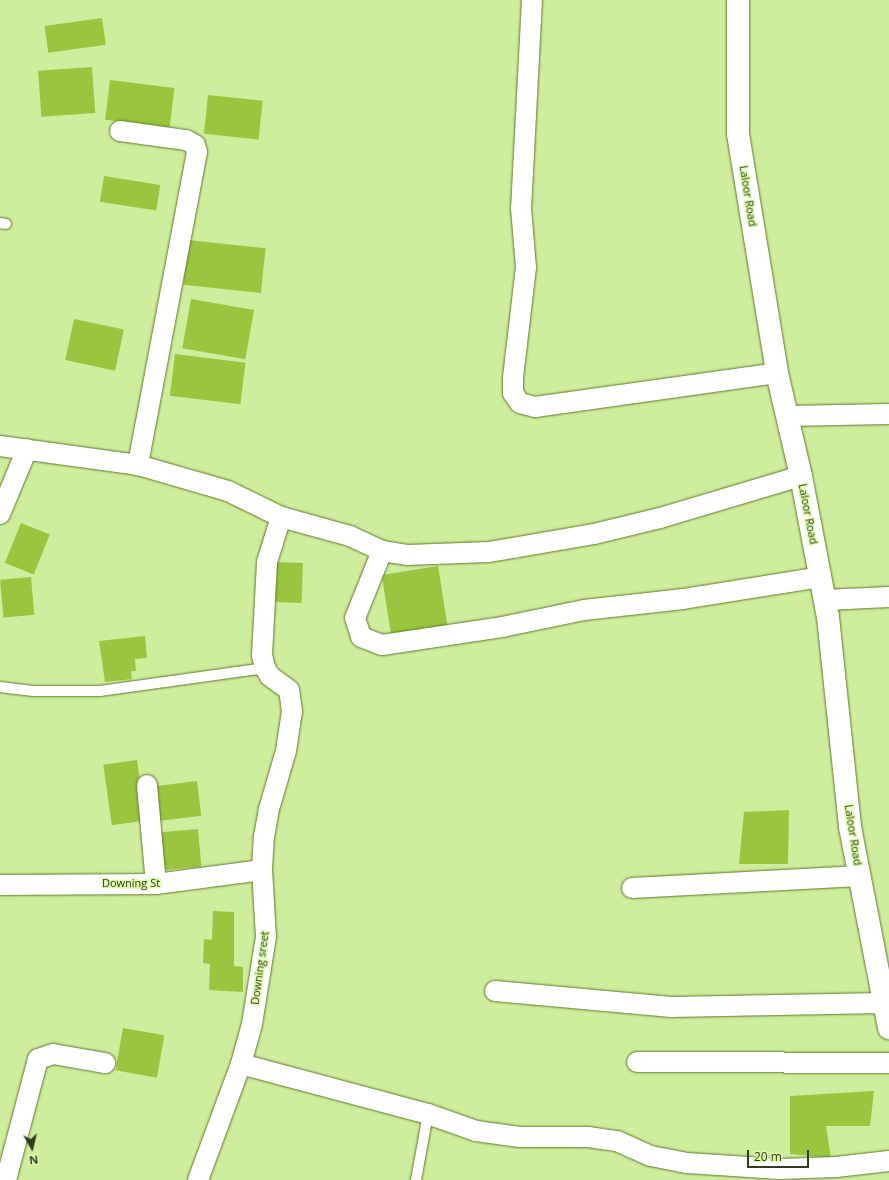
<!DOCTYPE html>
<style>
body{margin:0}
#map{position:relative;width:889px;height:1180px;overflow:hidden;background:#ceed9d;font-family:"Open Sans",sans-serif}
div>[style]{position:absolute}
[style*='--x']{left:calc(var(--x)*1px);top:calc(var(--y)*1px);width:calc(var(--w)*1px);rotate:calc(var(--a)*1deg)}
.building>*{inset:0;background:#9ac53f;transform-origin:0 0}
.roads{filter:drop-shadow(0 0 1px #5f782b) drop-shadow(0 0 1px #5f782b)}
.lane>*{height:10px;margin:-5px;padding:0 5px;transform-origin:5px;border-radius:5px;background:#fff}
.street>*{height:20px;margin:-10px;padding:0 10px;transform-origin:10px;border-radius:10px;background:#fff}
.secondary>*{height:22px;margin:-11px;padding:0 11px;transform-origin:11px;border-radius:11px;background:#fff}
span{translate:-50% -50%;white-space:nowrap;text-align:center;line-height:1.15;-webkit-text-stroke:3px #dbfaaa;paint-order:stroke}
.street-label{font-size:11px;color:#303c1b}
.north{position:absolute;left:12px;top:1128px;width:40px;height:40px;-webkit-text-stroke:3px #dbfaaa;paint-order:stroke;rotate:172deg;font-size:11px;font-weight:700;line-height:16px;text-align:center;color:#303c1b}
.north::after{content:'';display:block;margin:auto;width:14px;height:18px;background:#303c1b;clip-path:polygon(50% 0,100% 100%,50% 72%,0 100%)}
.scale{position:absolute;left:747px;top:1150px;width:62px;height:18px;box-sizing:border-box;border:2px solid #303c1b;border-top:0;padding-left:5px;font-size:12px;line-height:14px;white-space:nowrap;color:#303c1b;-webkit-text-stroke:3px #dbfaaa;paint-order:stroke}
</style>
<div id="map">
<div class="building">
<i style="left:102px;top:18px;width:27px;height:58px;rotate:82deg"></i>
<i style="left:92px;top:67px;width:46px;height:54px;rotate:86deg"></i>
<i style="left:110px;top:80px;width:65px;height:40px;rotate:7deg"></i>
<i style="left:208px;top:95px;width:55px;height:39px;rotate:6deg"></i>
<i style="left:104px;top:176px;width:57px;height:26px;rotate:9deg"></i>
<i style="left:188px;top:240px;width:78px;height:45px;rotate:6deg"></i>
<i style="left:191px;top:299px;width:64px;height:50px;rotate:10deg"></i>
<i style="left:74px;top:319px;width:51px;height:42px;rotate:12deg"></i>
<i style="left:175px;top:354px;width:71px;height:42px;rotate:7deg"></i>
<i style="left:21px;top:523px;width:31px;height:43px;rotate:22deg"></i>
<i style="left:274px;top:562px;width:29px;height:40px;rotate:2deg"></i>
<i style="left:438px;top:566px;width:64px;height:57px;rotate:81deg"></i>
<i style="left:31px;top:577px;width:38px;height:31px;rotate:85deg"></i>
<i style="clip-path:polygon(145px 636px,147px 658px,135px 659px,136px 671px,131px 671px,132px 679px,105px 682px,99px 641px)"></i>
<i style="left:137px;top:760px;width:61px;height:34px;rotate:82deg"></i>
<i style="left:197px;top:781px;width:35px;height:41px;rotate:83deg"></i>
<i style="clip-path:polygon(789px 810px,788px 864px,739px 864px,744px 812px)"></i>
<i style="left:198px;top:829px;width:38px;height:40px;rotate:85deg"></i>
<i style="clip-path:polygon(213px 911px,234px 912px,234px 966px,243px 967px,243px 992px,209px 990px,210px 964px,203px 963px,204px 939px,212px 940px)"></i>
<i style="left:123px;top:1028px;width:42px;height:43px;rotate:10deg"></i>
<i style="clip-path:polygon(874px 1091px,870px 1126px,826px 1126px,831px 1158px,790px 1154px,790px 1096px)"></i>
</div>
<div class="roads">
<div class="lane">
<i style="--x:0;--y:223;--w:6;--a:9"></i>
<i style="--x:0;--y:687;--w:33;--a:7"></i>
<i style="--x:33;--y:691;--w:67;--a:0"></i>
<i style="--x:100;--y:691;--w:167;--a:-7.9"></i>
<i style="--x:416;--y:1180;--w:67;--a:-79.7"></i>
</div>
<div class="street">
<i style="--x:532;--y:0;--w:208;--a:93"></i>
<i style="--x:521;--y:208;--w:59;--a:85.2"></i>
<i style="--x:526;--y:267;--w:112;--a:96.7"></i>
<i style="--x:513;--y:378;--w:15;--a:90"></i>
<i style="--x:513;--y:393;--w:12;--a:55"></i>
<i style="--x:520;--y:403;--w:16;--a:15"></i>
<i style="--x:535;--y:407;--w:244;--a:-8"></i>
<i style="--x:120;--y:131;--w:67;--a:7.8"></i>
<i style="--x:186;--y:140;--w:10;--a:29"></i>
<i style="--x:195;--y:145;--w:7;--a:74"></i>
<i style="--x:197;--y:152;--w:319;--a:100.7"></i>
<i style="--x:788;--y:416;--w:101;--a:-1.1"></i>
<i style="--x:0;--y:446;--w:139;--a:7.8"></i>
<i style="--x:138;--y:465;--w:94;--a:16.1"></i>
<i style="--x:228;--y:491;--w:59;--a:26.1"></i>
<i style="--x:281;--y:517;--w:72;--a:15.4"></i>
<i style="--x:350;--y:536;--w:35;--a:25"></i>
<i style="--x:382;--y:551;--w:25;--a:9"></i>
<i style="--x:407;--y:555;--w:82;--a:-2.1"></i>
<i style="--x:489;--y:552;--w:107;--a:-9.7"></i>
<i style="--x:594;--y:534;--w:68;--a:-13.6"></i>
<i style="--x:660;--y:518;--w:147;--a:-16.6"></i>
<i style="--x:0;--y:514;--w:70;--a:-67.4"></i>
<i style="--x:382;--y:551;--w:72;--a:111.9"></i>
<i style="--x:355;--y:618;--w:20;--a:72"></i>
<i style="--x:361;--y:637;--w:22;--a:21"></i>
<i style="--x:382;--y:645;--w:121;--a:-8.5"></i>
<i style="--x:502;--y:627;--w:84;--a:-11.7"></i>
<i style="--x:584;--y:610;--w:100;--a:-6.3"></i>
<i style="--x:683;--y:599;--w:139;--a:-9.1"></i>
<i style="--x:825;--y:600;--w:64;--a:-2.7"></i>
<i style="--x:147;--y:785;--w:99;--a:84.8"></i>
<i style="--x:0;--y:885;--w:156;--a:-0.4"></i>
<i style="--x:156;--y:884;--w:107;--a:-7.5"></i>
<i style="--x:632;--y:888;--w:228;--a:-3"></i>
<i style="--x:495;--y:991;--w:177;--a:5.2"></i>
<i style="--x:671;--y:1007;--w:213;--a:-1.1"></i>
<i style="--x:637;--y:1062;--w:252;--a:0.2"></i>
<i style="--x:241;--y:1064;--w:194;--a:15"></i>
<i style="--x:428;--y:1114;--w:51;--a:19.5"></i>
<i style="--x:476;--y:1131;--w:44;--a:7.8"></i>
<i style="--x:520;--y:1137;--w:68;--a:0"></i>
<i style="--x:588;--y:1137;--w:29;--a:8"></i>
<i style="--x:617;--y:1141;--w:37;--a:24"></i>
<i style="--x:651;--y:1156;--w:37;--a:11"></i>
<i style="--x:687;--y:1163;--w:93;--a:3.7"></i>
<i style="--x:780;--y:1169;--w:56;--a:-2"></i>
<i style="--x:836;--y:1167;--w:53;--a:-6.5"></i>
<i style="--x:6;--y:1180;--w:125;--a:-75.2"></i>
<i style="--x:38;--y:1059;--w:16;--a:-18"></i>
<i style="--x:53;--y:1054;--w:53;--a:9.8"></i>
<i style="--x:198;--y:1180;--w:124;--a:-69.7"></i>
<i style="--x:241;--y:1064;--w:41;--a:-74.6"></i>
<i style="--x:252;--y:1024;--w:88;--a:-80.9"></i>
<i style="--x:266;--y:937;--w:67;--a:-93.4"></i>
<i style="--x:262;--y:870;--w:33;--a:-87"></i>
<i style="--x:264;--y:837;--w:28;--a:-80"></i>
<i style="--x:269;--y:809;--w:60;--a:-73.7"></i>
<i style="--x:286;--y:751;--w:40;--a:-81.5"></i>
<i style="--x:292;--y:711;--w:21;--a:-98"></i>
<i style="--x:289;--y:690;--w:24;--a:-144"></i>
<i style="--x:270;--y:676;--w:9;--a:-122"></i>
<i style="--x:265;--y:668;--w:13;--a:-103"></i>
<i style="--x:262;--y:655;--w:93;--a:-86.9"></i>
<i style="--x:267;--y:562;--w:47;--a:-72.7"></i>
</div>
<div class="secondary">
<i style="--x:738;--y:0;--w:134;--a:90"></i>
<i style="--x:738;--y:134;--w:242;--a:80.7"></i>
<i style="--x:777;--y:373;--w:106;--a:76.9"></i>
<i style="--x:801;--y:476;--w:144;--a:79.2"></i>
<i style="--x:828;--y:617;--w:211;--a:84"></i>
<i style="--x:850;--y:827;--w:205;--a:79"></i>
</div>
</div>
<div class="street-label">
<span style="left:748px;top:196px;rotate:81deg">Laloor Road</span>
<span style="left:808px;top:514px;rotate:79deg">Laloor Road</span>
<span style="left:853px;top:835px;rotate:81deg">Laloor Road</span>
<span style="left:131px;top:883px">Downing St</span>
<span style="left:260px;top:968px;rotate:-82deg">Downing sreet</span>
</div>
<div class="north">N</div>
<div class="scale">20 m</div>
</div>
